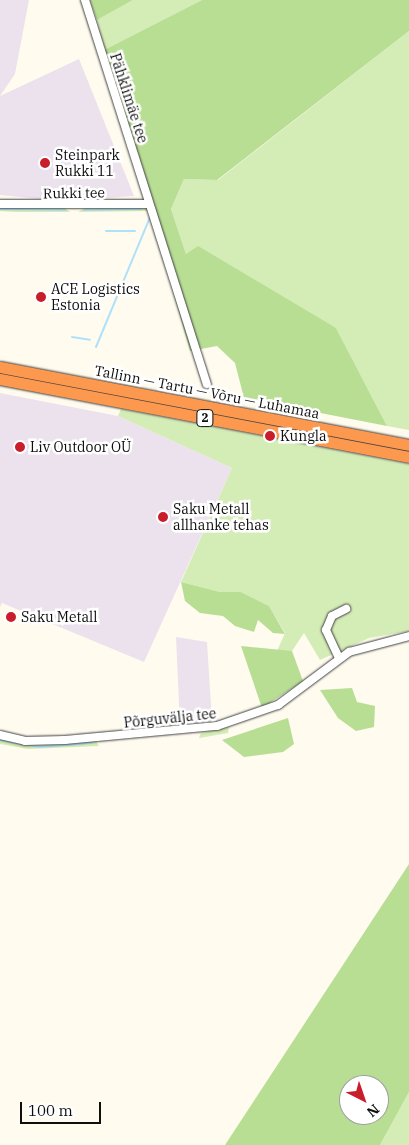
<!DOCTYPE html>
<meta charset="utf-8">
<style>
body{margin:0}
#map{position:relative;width:409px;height:1145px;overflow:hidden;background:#fffbef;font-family:"IBM Plex Serif",serif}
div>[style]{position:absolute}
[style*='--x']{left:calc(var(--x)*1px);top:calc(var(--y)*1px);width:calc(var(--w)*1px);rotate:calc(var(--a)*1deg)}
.industrial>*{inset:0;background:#ece2ed}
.green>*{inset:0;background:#d4ecb6}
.forest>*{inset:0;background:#b8de94}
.stream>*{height:2px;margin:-1px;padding:0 1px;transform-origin:1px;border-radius:1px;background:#b0e1fa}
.roads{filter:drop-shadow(0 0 1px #414141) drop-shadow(0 0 1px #414141)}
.minor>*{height:8px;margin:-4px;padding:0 4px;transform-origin:4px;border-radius:4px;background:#fff}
.highway>*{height:11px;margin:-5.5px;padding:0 5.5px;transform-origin:5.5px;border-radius:5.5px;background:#fd984f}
.dots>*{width:14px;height:14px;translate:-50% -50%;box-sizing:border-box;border:2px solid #fff;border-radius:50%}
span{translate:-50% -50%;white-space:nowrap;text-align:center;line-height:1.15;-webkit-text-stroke:5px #fff;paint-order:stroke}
.shield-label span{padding:1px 4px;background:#fff;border:1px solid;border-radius:4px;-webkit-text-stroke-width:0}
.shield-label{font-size:12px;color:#0e0e0e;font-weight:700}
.street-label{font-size:14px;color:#0e0e0e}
.poi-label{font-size:14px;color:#0e0e0e}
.left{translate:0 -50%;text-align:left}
.north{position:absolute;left:339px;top:1075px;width:50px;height:50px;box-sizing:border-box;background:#fff;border:1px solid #9f9f9f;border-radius:50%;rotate:139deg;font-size:14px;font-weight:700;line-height:20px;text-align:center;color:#0e0e0e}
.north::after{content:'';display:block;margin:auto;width:18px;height:22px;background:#c81d2b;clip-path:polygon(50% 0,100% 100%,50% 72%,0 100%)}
.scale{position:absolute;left:20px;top:1102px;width:81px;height:22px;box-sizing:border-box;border:2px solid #0e0e0e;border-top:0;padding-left:6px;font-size:15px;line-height:18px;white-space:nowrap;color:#0e0e0e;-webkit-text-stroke:4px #fff;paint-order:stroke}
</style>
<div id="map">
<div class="industrial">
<i style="clip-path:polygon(0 0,29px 0,15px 74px,0 96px,79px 59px,134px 196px,60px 201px,0 195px)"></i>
<i style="clip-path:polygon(0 393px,118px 416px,232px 468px,144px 662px,2px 603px,0 607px)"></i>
<i style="clip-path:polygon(176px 637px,207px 642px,212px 721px,180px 726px)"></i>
</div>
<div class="green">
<i style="clip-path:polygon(133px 0,202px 0,104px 50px,97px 20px)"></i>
<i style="clip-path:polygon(409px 31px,409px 430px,387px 426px,336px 328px,186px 254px,171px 209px,184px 179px,218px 180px)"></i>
<i style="clip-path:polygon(0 207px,65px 208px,70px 212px,15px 212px,0 211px)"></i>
<i style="clip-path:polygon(146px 207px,149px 211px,78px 212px,85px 208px)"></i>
<i style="clip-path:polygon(121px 409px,409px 464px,409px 631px,369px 638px,320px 660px,304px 633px,292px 651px,277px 651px,285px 633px,269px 606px,241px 592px,220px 592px,181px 582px,232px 468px,118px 416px)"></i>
<i style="clip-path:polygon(229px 727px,228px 733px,199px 738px,201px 733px)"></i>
<i style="clip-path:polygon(0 739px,38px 745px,96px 741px,99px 746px,28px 749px,0 744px)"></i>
<i style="clip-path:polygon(409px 1092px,409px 1145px,380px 1145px)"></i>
</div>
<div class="forest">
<i style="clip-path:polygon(90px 0,133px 0,97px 20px)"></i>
<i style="clip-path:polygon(202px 0,409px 0,409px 31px,217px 180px,184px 179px,171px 209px,186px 254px,198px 246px,336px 328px,387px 426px,244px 398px,235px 363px,217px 346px,190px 351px,104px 50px)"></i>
<i style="clip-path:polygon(181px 582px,220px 592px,241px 592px,269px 606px,285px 634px,273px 633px,258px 620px,254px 632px,235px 626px,223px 616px,200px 613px,185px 601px)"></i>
<i style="clip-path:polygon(241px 646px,292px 651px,303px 681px,262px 708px)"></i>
<i style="clip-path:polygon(352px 688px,357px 702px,375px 706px,374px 727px,356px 731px,338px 718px,320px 690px)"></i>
<i style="clip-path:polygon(288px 718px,294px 744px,283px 752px,244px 757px,222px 740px)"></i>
<i style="clip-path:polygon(evenodd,409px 864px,409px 1092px,380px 1145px,225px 1145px,409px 864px,349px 1085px,379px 1085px,379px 1115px,349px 1115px,349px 1085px)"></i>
</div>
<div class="stream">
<i style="--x:0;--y:209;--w:65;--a:0.9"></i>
<i style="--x:84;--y:210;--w:57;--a:-1"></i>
<i style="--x:106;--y:231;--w:29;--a:0"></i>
<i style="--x:72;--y:337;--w:18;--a:9"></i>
<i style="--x:96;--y:347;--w:141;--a:-67.4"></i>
<i style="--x:0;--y:740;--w:41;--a:9.9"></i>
<i style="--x:40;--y:747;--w:51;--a:-4.5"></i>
</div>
<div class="roads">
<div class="minor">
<i style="--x:85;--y:0;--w:403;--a:72.4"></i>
<i style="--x:0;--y:204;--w:149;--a:0"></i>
<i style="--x:339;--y:658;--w:31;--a:-115"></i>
<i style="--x:326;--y:630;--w:15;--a:-67"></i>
<i style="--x:332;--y:616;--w:16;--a:-27"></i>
<i style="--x:0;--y:735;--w:26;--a:13"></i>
<i style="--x:25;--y:741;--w:40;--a:-1.4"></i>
<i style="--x:65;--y:740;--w:153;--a:-5.3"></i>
<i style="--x:217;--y:726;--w:65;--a:-19"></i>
<i style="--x:278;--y:705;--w:89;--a:-36.7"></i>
<i style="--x:349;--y:652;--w:62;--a:-14.9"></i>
</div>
<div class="highway">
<i style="--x:0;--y:367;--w:416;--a:10.8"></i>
<i style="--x:0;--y:379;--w:416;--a:10.8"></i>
</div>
</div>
<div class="dots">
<i style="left:45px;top:163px;background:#c81d2b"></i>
<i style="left:41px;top:297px;background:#c81d2b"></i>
<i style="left:270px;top:436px;background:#c81d2b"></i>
<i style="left:20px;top:447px;background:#c81d2b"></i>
<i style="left:163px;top:517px;background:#c81d2b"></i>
<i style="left:11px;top:617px;background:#c81d2b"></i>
</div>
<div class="shield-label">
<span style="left:205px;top:418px">2</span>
</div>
<div class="street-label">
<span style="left:129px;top:98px;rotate:72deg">Pähklimäe tee</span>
<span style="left:74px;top:193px;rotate:-1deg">Rukki tee</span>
<span style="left:207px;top:392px;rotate:11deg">Tallinn — Tartu — Võru — Luhamaa</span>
<span style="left:170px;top:718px;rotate:-6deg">Põrguvälja tee</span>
</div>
<div class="poi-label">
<span class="left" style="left:55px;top:163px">Steinpark<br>Rukki 11</span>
<span class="left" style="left:51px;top:297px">ACE Logistics<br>Estonia</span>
<span class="left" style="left:280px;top:436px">Kungla</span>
<span class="left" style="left:30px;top:447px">Liv Outdoor OÜ</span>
<span class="left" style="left:173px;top:517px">Saku Metall<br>allhanke tehas</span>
<span class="left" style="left:21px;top:617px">Saku Metall</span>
</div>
<div class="north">N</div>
<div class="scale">100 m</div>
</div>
